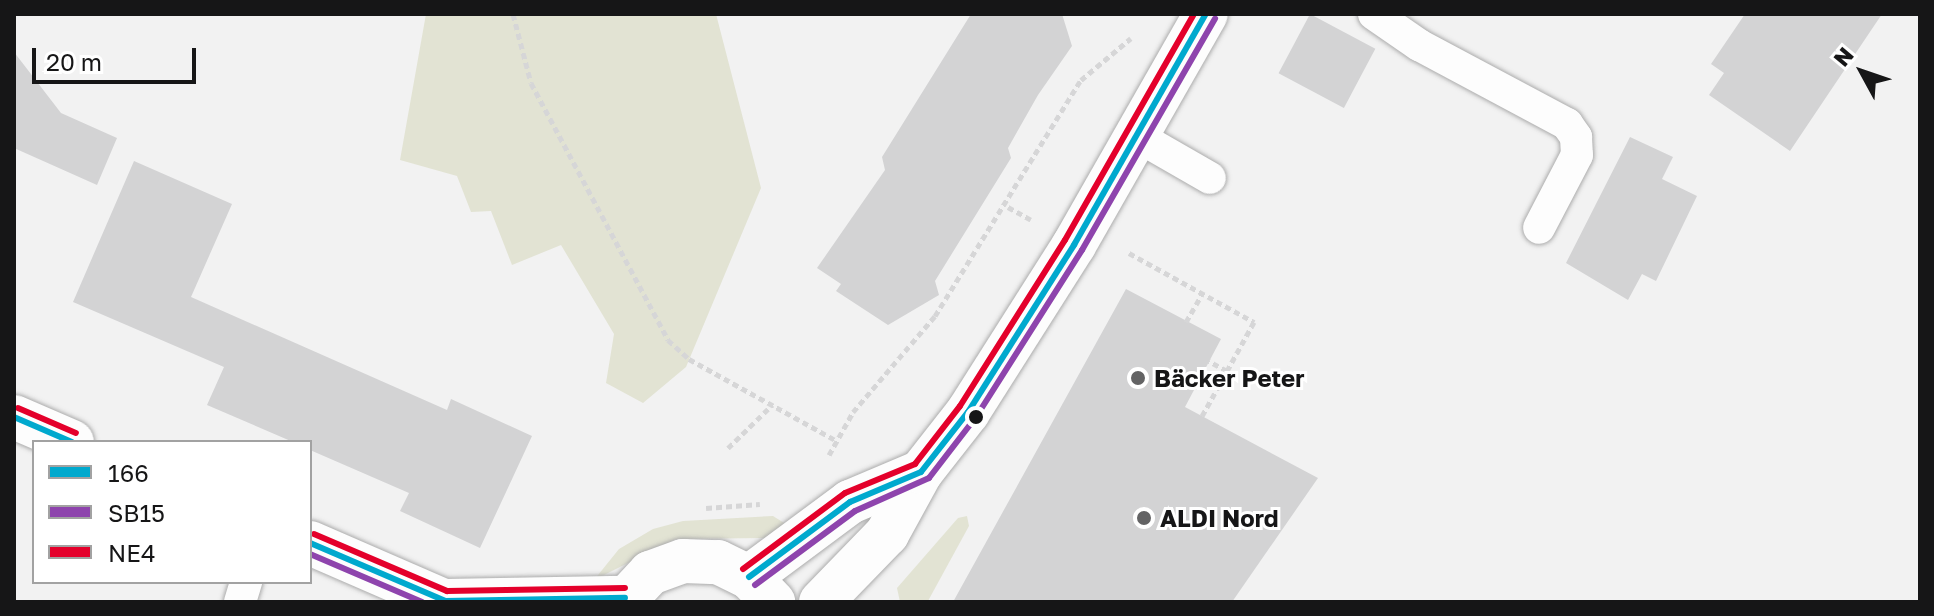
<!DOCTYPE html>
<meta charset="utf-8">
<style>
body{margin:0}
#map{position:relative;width:1934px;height:616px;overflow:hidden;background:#f2f2f2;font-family:"Golos Text",sans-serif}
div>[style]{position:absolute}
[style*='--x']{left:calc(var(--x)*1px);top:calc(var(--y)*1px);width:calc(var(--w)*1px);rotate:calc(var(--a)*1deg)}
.green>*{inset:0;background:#e2e3d3}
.building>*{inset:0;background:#d3d3d4;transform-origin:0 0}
.path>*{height:5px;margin-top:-2.5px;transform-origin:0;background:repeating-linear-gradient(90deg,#d6d6d7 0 6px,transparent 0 10px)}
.roads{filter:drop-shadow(0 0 2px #acacac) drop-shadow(0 0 2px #acacac)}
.lane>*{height:32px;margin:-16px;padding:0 16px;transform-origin:16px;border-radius:16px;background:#fdfdfd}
.secondary>*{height:44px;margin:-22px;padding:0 22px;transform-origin:22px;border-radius:22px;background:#fdfdfd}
.bus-1>*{height:6px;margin:-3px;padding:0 3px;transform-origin:3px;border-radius:3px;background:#00a9ce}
.bus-2>*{height:6px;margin:-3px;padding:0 3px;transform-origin:3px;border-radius:3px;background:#8e44ad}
.bus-3>*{height:6px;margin:-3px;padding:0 3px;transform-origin:3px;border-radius:3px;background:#e4002b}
.dots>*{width:22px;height:22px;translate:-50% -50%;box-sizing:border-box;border:4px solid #fff;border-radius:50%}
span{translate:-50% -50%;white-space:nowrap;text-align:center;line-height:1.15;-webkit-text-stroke:6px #fff;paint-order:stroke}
.poi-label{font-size:24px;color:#161617;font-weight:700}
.left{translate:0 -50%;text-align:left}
.frame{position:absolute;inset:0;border:16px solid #161617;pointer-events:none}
.legend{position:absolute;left:32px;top:440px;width:280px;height:144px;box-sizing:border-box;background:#fff;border:2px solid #a2a2a2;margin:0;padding:10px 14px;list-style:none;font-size:24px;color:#161617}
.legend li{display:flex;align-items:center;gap:16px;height:40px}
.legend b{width:40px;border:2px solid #a2a2a2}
.north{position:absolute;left:1822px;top:32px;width:80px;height:80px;-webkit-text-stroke:6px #fff;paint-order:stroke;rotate:310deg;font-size:22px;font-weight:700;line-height:32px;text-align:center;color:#161617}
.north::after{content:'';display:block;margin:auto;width:28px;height:36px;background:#161617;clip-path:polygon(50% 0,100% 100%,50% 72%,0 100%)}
.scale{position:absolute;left:32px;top:48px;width:164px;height:36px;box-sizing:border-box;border:4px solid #161617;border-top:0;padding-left:10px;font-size:24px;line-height:28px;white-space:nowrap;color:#161617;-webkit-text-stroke:6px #fff;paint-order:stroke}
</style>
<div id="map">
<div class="green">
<i style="clip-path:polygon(426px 14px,716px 14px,761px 188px,686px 367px,643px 403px,606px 383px,614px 334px,561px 245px,512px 265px,491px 211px,471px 212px,457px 176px,400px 160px)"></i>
<i style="clip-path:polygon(773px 516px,789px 526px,769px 538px,676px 539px,594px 580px,619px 549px,653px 529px,683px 521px)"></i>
<i style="clip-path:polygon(967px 516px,969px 526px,928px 601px,900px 602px,897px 588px,958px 518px)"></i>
</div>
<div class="building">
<i style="clip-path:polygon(971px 14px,1062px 14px,1072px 46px,1038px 95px,1008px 148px,1011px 158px,935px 281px,939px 295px,888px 325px,836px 291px,841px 284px,817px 268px,885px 170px,882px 157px)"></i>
<i style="left:1310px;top:14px;width:74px;height:67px;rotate:28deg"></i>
<i style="clip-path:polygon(1745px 14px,1882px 14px,1790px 151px,1709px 95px,1724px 73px,1711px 64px)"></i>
<i style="clip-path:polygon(14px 52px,61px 113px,117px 138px,97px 185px,14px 148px)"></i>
<i style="clip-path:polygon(1630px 137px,1673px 157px,1662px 179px,1697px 196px,1656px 281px,1642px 274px,1628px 300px,1566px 263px)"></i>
<i style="clip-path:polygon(134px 161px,232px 204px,191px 297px,447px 410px,451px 399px,532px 436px,480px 548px,400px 511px,409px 493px,310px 450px,310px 442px,293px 442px,207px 405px,224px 367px,73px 302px)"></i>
<i style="clip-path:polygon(1126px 289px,1221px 339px,1185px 407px,1318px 478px,1232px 602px,953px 602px)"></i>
</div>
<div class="path">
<i style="--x:513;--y:14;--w:71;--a:75.4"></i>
<i style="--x:531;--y:83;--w:291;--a:61.9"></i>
<i style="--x:668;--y:340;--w:28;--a:42"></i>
<i style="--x:689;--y:359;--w:169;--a:29"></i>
<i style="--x:1008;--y:207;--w:26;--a:29"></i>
<i style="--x:1129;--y:253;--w:143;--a:28.9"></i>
<i style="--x:1254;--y:322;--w:56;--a:118.9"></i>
<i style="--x:1186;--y:322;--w:32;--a:-60"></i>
<i style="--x:1202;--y:416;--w:51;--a:-60.9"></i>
<i style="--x:1227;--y:371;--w:21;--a:-151"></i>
<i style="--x:728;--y:448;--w:62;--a:-44.3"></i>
<i style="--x:829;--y:455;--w:49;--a:-60.8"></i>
<i style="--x:853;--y:412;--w:126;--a:-49.5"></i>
<i style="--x:935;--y:316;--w:278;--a:-58.3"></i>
<i style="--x:1081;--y:80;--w:65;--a:-40"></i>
<i style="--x:706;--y:508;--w:54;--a:-4.2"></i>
</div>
<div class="roads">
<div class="lane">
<i style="--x:1374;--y:14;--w:55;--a:34.6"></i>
<i style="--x:1419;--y:45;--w:168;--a:28.1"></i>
<i style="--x:1567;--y:124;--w:16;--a:55"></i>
<i style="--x:1576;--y:137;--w:18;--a:87"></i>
<i style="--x:1577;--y:155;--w:82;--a:117.5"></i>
<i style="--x:1137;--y:136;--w:84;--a:29.9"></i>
<i style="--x:240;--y:602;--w:21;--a:-73"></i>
</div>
<div class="secondary">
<i style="--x:14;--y:417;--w:63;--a:23.3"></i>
<i style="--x:310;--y:543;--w:148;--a:23.5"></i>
<i style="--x:749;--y:577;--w:126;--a:-36.6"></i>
<i style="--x:850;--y:502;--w:77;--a:-22.9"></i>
<i style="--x:445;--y:601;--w:180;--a:-1"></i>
<i style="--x:623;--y:602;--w:40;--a:-47"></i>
<i style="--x:650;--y:573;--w:35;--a:-20"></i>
<i style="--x:683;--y:561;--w:35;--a:2"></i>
<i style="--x:718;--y:562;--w:34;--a:26"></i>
<i style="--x:749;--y:577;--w:35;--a:46"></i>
<i style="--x:821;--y:602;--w:95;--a:-45.9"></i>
<i style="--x:887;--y:534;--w:71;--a:-61.3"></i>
<i style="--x:921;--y:472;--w:76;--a:-51.9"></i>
<i style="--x:968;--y:412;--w:198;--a:-57.6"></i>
<i style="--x:1074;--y:245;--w:266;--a:-60.3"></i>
</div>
</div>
<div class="bus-1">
<i style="--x:14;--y:417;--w:63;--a:23.3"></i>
<i style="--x:310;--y:543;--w:147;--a:23.2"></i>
<i style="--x:445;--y:601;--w:180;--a:-1"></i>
<i style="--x:749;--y:577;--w:126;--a:-36.6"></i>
<i style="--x:850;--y:502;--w:77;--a:-22.9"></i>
<i style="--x:921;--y:472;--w:76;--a:-51.9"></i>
<i style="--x:968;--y:412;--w:198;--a:-57.6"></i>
<i style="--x:1074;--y:245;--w:266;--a:-60.3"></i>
</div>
<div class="bus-2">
<i style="--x:310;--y:554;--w:122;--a:23.2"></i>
<i style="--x:755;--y:585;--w:124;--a:-36.5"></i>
<i style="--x:855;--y:511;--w:81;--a:-24"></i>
<i style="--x:929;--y:478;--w:77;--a:-52.4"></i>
<i style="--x:976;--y:417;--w:198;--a:-57.6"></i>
<i style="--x:1082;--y:250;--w:267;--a:-60.1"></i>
</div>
<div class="bus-3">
<i style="--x:18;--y:408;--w:63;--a:23.3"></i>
<i style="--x:314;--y:534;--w:145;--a:23.2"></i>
<i style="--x:447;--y:591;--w:178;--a:-1"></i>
<i style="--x:743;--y:569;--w:127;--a:-36.7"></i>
<i style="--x:845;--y:493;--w:76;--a:-22.5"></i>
<i style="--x:915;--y:464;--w:73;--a:-52.2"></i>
<i style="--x:960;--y:406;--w:196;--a:-57.7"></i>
<i style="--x:1065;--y:240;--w:260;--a:-60.3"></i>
</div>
<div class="dots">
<i style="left:1138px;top:378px;background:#636364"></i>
<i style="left:976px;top:417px;background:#161617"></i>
<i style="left:1144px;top:518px;background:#636364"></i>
</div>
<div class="poi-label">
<span class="left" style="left:1154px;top:378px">Bäcker Peter</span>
<span class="left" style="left:1160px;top:518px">ALDI Nord</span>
</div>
<div class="frame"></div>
<ul class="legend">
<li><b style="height:10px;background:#00a9ce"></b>166</li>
<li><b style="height:10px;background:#8e44ad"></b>SB15</li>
<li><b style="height:10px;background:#e4002b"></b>NE4</li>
</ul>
<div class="north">N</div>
<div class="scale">20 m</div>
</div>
